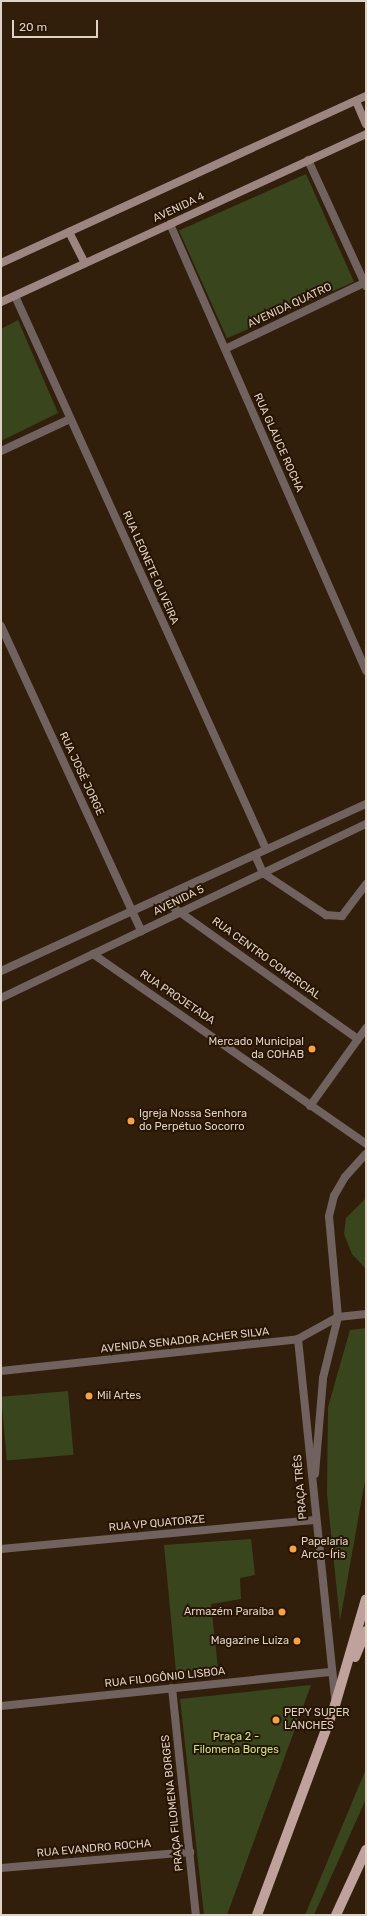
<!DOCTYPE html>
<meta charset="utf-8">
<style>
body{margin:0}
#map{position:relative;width:367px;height:1916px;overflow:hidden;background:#311e0b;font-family:Rubik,sans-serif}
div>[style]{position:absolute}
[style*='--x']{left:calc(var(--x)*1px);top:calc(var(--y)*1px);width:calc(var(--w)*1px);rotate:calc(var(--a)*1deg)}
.green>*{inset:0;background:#39461d;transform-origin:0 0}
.service>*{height:8px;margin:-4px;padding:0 4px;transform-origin:4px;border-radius:4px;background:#716260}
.minor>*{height:8px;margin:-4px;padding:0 4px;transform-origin:4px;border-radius:4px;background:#716260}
.tertiary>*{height:8px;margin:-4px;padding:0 4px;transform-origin:4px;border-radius:4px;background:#716260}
.secondary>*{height:8px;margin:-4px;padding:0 4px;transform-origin:4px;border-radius:4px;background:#9d8682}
.primary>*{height:10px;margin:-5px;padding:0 5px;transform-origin:5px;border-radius:5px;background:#c0a29d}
.dots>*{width:11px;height:11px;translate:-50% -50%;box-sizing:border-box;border:2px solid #271403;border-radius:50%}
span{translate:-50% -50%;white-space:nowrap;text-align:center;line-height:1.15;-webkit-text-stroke:4px #271403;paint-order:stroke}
.street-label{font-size:11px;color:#dfd2c7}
.poi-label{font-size:11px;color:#dfd2c7}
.right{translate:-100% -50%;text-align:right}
.left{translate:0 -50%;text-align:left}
.park-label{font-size:11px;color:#c6e68a}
.frame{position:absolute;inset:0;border:2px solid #dfd2c7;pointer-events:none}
.scale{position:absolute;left:12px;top:20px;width:86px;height:18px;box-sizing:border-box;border:2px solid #dfd2c7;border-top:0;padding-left:5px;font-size:12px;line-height:14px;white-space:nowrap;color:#dfd2c7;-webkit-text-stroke:3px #271403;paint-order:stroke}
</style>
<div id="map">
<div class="green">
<i style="left:306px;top:174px;width:118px;height:139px;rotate:66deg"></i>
<i style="clip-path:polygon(18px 320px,58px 413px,1px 441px,1px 329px)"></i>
<i style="clip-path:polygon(366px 1198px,366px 1269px,352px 1254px,344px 1234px,346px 1218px)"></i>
<i style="clip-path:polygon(366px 1328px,366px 1475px,340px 1621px,327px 1494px,328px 1407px,350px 1330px)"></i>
<i style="left:68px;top:1391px;width:64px;height:67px;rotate:85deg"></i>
<i style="clip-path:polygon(251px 1539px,255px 1575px,240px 1578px,241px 1599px,211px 1604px,218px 1668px,176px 1672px,164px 1545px)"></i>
<i style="clip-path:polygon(311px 1685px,227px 1915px,204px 1915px,180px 1699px)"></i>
<i style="clip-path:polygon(366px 1769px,366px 1799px,314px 1915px,305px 1915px)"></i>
</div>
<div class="service">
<i style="--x:255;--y:855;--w:20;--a:66"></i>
<i style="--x:263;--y:873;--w:76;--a:33.7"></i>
<i style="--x:326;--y:915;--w:16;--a:4"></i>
<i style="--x:342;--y:916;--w:40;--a:-53"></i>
</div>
<div class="minor">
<i style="--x:308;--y:160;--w:139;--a:65.3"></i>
<i style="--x:170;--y:224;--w:488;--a:66.3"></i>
<i style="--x:15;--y:296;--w:607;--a:65.59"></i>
<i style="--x:225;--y:349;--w:154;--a:-25.4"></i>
<i style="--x:1;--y:451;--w:76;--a:-24.9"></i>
<i style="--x:1;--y:626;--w:336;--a:65.3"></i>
<i style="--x:160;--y:898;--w:243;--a:35.5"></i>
<i style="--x:93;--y:954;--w:333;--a:34.8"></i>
<i style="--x:310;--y:1106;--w:96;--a:-54.3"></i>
<i style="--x:338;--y:1317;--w:101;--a:-95.1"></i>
<i style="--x:329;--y:1216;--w:21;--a:-76"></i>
<i style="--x:334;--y:1196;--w:22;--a:-60"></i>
<i style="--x:345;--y:1177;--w:31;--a:-48"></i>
<i style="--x:1;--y:1549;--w:315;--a:-5.3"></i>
<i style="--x:172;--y:1688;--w:228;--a:84"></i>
<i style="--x:1;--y:1706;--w:333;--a:-5.9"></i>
<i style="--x:1;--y:1868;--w:190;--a:-4.8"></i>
</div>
<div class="tertiary">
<i style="--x:1;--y:971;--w:401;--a:-24.6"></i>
<i style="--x:1;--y:998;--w:404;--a:-25.5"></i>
<i style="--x:298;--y:1339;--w:363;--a:84.1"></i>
<i style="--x:1;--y:1371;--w:299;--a:-6.1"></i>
<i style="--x:298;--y:1339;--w:46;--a:-28.8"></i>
<i style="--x:338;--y:1317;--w:28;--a:-6"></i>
<i style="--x:315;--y:1474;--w:96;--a:-85.2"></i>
<i style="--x:323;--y:1378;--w:63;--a:-76.2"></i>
</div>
<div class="secondary">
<i style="--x:356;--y:101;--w:25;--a:67"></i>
<i style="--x:69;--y:232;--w:35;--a:63"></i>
<i style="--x:1;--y:263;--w:401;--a:-24.6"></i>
<i style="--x:1;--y:302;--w:402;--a:-24.7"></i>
</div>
<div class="primary">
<i style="--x:355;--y:1657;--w:28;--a:-67"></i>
<i style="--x:257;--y:1915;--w:224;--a:-69.6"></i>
<i style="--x:335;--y:1705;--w:110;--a:-73.7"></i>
<i style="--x:336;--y:1915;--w:72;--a:-65.2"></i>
</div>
<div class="dots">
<i style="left:312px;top:1049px;background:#f6a246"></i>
<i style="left:131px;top:1121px;background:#f6a246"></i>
<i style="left:89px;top:1396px;background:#f6a246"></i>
<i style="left:293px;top:1549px;background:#f6a246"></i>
<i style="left:282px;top:1612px;background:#f6a246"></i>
<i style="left:297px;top:1641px;background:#f6a246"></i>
<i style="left:276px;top:1720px;background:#f6a246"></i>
</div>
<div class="street-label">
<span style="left:179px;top:208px;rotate:-25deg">AVENIDA 4</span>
<span style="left:290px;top:306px;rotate:-25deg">AVENIDA QUATRO</span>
<span style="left:278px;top:443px;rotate:66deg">RUA GLAUCE ROCHA</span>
<span style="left:150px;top:568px;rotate:66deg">RUA LEONETE OLIVEIRA</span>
<span style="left:81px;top:774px;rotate:65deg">RUA JOSÉ JORGE</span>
<span style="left:179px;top:901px;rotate:-26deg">AVENIDA 5</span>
<span style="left:266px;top:959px;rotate:36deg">RUA CENTRO COMERCIAL</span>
<span style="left:177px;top:998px;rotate:34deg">RUA PROJETADA</span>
<span style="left:185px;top:1341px;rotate:-6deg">AVENIDA SENADOR ACHER SILVA</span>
<span style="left:301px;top:1487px;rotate:-95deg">PRAÇA TRÊS</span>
<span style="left:157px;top:1524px;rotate:-5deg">RUA VP QUATORZE</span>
<span style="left:165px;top:1678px;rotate:-6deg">RUA FILOGÔNIO LISBOA</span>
<span style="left:173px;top:1803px;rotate:-96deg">PRAÇA FILOMENA BORGES</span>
<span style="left:94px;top:1849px;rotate:-5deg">RUA EVANDRO ROCHA</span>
</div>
<div class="poi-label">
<span class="right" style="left:304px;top:1049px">Mercado Municipal<br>da COHAB</span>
<span class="left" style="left:139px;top:1121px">Igreja Nossa Senhora<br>do Perpétuo Socorro</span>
<span class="left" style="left:97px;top:1396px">Mil Artes</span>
<span class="left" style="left:301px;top:1549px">Papelaria<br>Arco-Íris</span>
<span class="right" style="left:274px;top:1612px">Armazém Paraíba</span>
<span class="right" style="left:289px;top:1641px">Magazine Luiza</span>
<span class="left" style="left:284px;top:1720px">PEPY SUPER<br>LANCHES</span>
</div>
<div class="park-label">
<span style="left:236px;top:1744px">Praça 2 -<br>Filomena Borges</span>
</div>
<div class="frame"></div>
<div class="scale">20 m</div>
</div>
